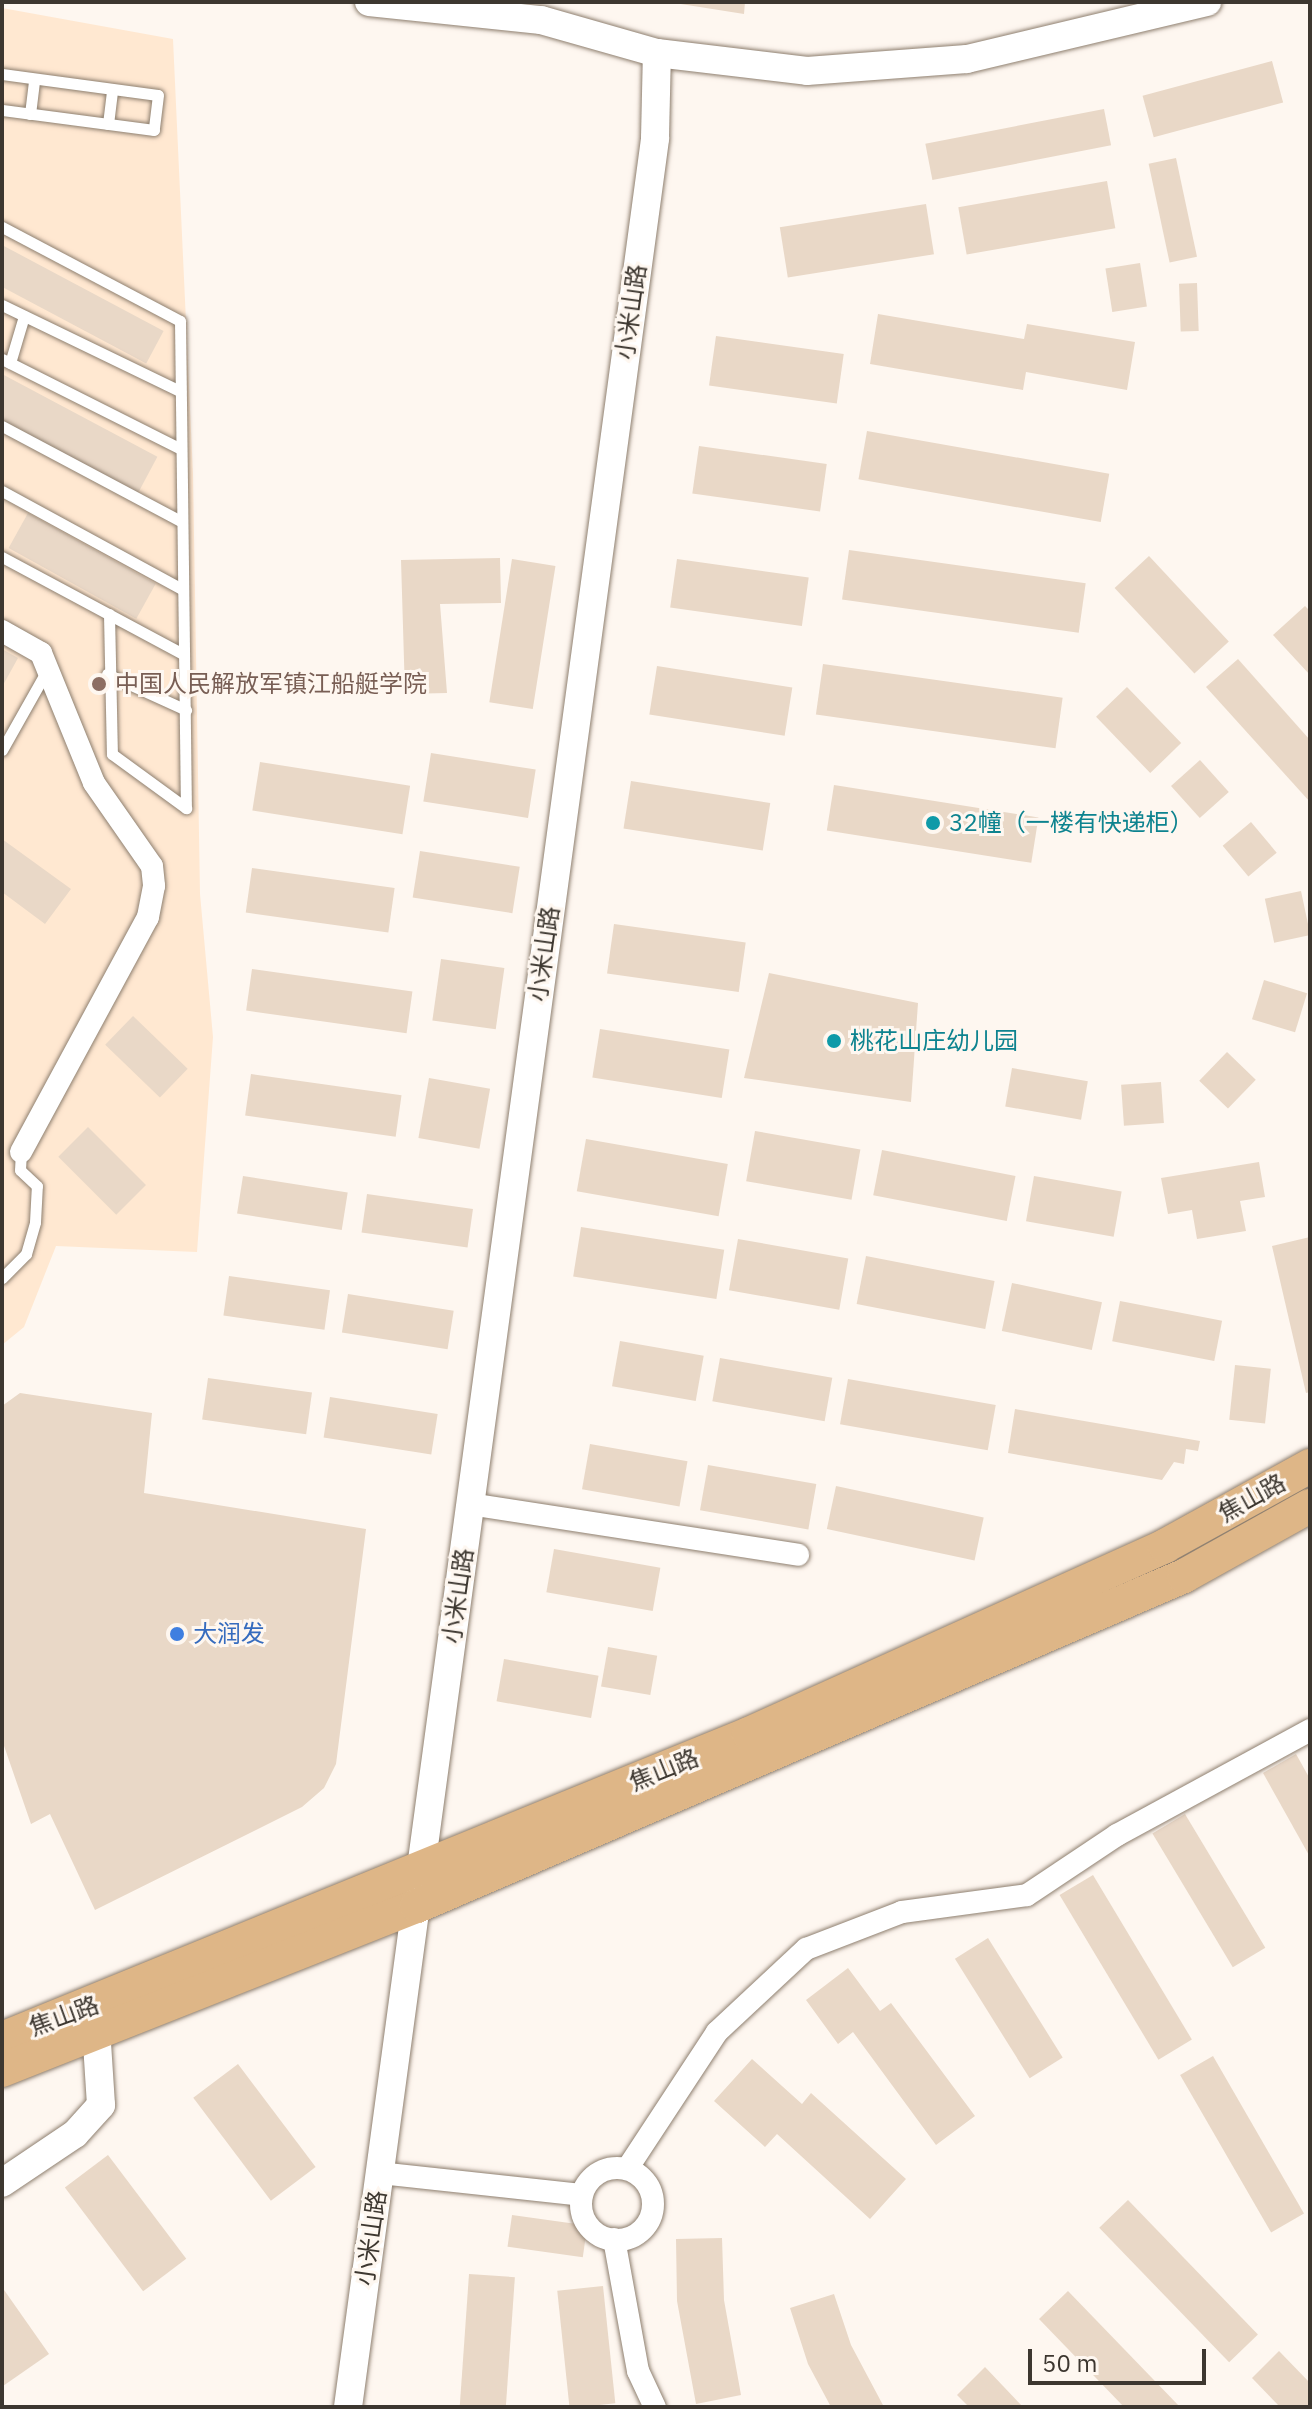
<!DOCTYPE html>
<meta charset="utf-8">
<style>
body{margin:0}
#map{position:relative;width:1312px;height:2409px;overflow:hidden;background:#fef7f0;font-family:"IBM Plex Sans","Noto Sans SC",sans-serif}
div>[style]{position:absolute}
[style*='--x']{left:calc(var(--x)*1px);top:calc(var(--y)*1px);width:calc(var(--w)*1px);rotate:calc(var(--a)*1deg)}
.built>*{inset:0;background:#ffe8d1}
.building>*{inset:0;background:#e9d8c7;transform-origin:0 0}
.roads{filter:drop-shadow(0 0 2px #8e7f6f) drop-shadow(0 0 2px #8e7f6f)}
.service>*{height:11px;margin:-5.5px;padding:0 5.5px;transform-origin:5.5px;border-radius:5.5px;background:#fff}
.minor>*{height:22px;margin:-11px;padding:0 11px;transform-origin:11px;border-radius:11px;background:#fff}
.minor>.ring{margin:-11px;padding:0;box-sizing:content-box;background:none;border:22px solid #fff;border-radius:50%}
.tertiary>*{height:28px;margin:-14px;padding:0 14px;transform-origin:14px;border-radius:14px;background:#fff}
.primary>*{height:34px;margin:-17px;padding:0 17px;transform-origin:17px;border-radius:17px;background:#deb687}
.dots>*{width:22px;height:22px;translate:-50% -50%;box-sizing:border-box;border:4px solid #fef7f0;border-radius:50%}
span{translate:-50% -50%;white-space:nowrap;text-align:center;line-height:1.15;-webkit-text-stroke:6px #fef7f0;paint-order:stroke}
.street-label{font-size:24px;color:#3d3730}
.education-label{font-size:24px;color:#785e54}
.left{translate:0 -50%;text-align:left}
.culture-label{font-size:24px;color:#0d838f}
.shop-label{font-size:24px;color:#366cbe}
.frame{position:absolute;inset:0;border:4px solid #3d3730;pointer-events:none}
.scale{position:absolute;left:1028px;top:2349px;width:178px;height:36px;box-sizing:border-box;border:4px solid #3d3730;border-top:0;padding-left:10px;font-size:24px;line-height:28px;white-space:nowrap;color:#3d3730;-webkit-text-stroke:6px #fef7f0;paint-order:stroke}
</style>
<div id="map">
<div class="built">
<i style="clip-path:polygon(2px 8px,173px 39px,193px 474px,200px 894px,213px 1037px,197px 1252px,56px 1246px,24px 1327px,2px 1345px)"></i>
</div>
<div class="building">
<i style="clip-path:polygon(668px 2px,745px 2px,744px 14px)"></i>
<i style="left:1272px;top:61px;width:43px;height:134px;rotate:75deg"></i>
<i style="left:1104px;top:109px;width:37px;height:182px;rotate:79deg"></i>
<i style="left:1176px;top:158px;width:101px;height:28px;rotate:78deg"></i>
<i style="left:1107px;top:181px;width:48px;height:151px;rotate:80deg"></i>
<i style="left:926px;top:204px;width:51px;height:148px;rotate:81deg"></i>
<i style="left:2px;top:245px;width:183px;height:37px;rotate:28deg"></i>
<i style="left:1140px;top:263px;width:44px;height:35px;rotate:81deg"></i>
<i style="left:1197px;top:283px;width:48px;height:18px;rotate:88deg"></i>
<i style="clip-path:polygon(878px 314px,1024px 339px,1027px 324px,1135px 342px,1127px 390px,1026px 372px,1023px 390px,870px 364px)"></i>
<i style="left:716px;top:336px;width:129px;height:50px;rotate:8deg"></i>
<i style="left:2px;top:374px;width:176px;height:43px;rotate:28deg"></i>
<i style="left:867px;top:431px;width:246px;height:49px;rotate:10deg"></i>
<i style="left:699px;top:446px;width:129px;height:48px;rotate:8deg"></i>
<i style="left:28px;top:513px;width:146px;height:40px;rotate:29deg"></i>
<i style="left:849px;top:550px;width:239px;height:50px;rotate:8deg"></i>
<i style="left:1149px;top:556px;width:117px;height:47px;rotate:47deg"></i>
<i style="clip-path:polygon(500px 558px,501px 603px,440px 604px,447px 693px,405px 694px,401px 560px)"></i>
<i style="left:512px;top:559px;width:44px;height:145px;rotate:9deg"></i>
<i style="left:677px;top:559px;width:133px;height:49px;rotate:8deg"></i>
<i style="clip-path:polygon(1305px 606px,1310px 611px,1310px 675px,1273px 635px)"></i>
<i style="clip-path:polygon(2px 649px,18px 658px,2px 687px)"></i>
<i style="clip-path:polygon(1238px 659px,1310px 740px,1310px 802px,1206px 687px)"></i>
<i style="left:823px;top:664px;width:242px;height:51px;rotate:8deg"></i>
<i style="left:657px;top:666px;width:137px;height:49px;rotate:9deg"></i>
<i style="left:1127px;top:687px;width:78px;height:43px;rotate:46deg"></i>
<i style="left:431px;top:753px;width:106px;height:49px;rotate:9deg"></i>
<i style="left:1200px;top:760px;width:43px;height:39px;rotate:48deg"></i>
<i style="left:260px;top:762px;width:152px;height:49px;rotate:9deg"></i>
<i style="left:631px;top:781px;width:141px;height:48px;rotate:9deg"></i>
<i style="left:834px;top:785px;width:207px;height:46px;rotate:9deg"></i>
<i style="left:1251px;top:822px;width:40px;height:37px;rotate:50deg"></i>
<i style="clip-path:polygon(2px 839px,71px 889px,45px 924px,2px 892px)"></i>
<i style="left:420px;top:851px;width:101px;height:47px;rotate:9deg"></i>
<i style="left:252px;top:868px;width:144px;height:45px;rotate:8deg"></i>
<i style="left:1301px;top:891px;width:45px;height:37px;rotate:78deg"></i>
<i style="left:614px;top:924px;width:133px;height:50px;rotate:8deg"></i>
<i style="left:441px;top:959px;width:64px;height:62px;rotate:8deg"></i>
<i style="left:252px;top:969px;width:162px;height:42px;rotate:8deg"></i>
<i style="clip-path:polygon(769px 973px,918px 1003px,911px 1102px,744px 1078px)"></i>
<i style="left:1264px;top:980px;width:45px;height:41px;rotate:17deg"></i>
<i style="left:133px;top:1016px;width:76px;height:40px;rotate:44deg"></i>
<i style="left:600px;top:1029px;width:131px;height:49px;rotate:9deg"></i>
<i style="left:1227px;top:1052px;width:40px;height:40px;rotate:44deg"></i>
<i style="left:1012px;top:1068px;width:77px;height:39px;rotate:10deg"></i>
<i style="left:251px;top:1074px;width:152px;height:42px;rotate:8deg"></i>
<i style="left:429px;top:1078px;width:62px;height:61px;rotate:10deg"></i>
<i style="left:1161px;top:1082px;width:41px;height:40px;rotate:86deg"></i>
<i style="left:88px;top:1127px;width:82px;height:42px;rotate:45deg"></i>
<i style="left:755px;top:1131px;width:107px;height:51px;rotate:10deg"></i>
<i style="left:586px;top:1139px;width:144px;height:53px;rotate:10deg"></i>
<i style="left:882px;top:1150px;width:136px;height:46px;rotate:11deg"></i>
<i style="clip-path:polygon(1259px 1162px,1265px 1197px,1240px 1201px,1246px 1231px,1197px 1239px,1192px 1210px,1168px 1214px,1161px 1178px)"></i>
<i style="left:243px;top:1176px;width:106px;height:38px;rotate:9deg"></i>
<i style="left:1034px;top:1176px;width:89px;height:46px;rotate:10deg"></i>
<i style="left:367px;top:1194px;width:107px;height:39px;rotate:8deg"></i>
<i style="left:581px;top:1227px;width:145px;height:50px;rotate:9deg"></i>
<i style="clip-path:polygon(1310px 1237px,1310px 1392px,1306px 1393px,1272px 1246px)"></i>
<i style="left:738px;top:1239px;width:112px;height:52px;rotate:10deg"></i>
<i style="left:866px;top:1256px;width:131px;height:49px;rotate:11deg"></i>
<i style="left:229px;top:1276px;width:102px;height:40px;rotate:8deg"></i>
<i style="left:1012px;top:1283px;width:92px;height:49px;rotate:12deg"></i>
<i style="left:348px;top:1294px;width:107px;height:39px;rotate:9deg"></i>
<i style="left:1120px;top:1301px;width:104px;height:41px;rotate:11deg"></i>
<i style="left:620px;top:1341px;width:85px;height:46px;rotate:10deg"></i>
<i style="left:720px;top:1358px;width:114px;height:44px;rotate:10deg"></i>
<i style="left:1235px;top:1365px;width:36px;height:55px;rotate:6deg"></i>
<i style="left:208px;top:1378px;width:105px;height:42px;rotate:8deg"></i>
<i style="left:848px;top:1379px;width:150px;height:46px;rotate:10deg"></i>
<i style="clip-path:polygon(20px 1393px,152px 1413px,144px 1493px,366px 1529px,336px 1764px,324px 1788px,302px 1807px,95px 1910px,50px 1814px,31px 1824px,2px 1740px,2px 1406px)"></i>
<i style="left:330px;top:1397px;width:109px;height:41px;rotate:9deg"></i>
<i style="clip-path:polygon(1015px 1409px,1200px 1441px,1198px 1451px,1186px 1449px,1184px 1464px,1174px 1462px,1162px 1480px,1008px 1453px)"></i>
<i style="left:590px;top:1444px;width:99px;height:46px;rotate:10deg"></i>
<i style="left:708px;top:1465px;width:110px;height:46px;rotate:10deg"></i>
<i style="left:836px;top:1486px;width:151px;height:44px;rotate:12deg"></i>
<i style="left:554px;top:1549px;width:108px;height:44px;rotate:10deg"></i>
<i style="left:608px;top:1647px;width:50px;height:40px;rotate:10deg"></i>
<i style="left:504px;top:1659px;width:96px;height:43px;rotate:10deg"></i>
<i style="clip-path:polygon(1296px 1754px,1310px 1779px,1310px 1857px,1263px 1773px)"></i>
<i style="left:1185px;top:1814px;width:156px;height:38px;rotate:59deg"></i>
<i style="left:1093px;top:1875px;width:192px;height:39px;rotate:59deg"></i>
<i style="left:988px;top:1938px;width:141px;height:39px;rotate:58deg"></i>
<i style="clip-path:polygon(848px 1968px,880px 2011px,891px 2003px,975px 2116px,936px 2145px,853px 2032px,838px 2044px,806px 2000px)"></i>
<i style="left:1213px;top:2056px;width:182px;height:38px;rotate:60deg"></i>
<i style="clip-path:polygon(752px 2059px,802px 2104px,811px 2093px,906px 2179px,870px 2219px,777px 2134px,765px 2147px,714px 2101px)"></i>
<i style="left:238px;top:2064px;width:129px;height:56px;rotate:53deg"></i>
<i style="left:108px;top:2155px;width:130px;height:54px;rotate:53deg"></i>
<i style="left:1128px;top:2200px;width:187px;height:40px;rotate:46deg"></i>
<i style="left:512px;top:2215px;width:76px;height:32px;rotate:8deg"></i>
<i style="clip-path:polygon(722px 2238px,724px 2300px,741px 2395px,696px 2404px,677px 2301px,676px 2239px)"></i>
<i style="left:469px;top:2274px;width:46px;height:133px;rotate:4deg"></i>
<i style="left:603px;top:2286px;width:118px;height:46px;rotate:84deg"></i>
<i style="clip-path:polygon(2px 2287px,49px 2354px,3px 2386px,2px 2384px)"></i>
<i style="clip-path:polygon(1068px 2291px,1180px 2407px,1124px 2407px,1039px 2319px)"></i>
<i style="clip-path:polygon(834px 2294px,851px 2345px,884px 2407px,831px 2407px,808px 2364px,790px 2308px)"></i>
<i style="clip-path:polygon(1279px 2351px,1310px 2383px,1310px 2407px,1280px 2407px,1252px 2378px)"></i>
<i style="clip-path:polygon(985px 2367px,1023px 2407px,969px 2407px,957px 2395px)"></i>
</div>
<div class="roads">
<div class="service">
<i style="--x:2;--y:74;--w:157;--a:7.7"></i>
<i style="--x:158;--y:95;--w:35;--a:97"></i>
<i style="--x:154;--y:130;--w:153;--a:-172.5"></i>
<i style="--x:30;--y:114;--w:35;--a:-83"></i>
<i style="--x:108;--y:124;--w:35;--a:-83"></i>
<i style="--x:2;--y:227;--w:201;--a:27.8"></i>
<i style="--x:180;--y:321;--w:487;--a:89.3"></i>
<i style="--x:2;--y:305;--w:198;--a:25.8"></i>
<i style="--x:2;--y:359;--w:200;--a:26.7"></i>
<i style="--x:10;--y:363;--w:49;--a:-73.4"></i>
<i style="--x:2;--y:426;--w:203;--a:28"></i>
<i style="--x:2;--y:491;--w:205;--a:28.6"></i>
<i style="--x:2;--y:557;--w:205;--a:28.2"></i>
<i style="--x:109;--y:614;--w:140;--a:88.8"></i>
<i style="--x:112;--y:754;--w:92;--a:36.1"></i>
<i style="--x:107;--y:674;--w:87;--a:24.5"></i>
<i style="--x:2;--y:750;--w:92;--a:-60.6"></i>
<i style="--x:2;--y:1278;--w:34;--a:-45"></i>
<i style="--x:26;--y:1254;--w:33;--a:-74"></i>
<i style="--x:35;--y:1222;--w:36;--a:-87"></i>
<i style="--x:37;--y:1186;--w:23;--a:-137"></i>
<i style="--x:20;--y:1170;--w:18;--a:-87"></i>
</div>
<div class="minor">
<i style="--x:2;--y:631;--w:45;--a:29.4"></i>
<i style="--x:41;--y:653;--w:140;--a:67.8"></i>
<i style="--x:94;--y:783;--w:101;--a:55.1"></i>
<i style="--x:152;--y:866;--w:20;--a:84"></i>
<i style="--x:154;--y:886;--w:32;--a:101"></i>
<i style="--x:148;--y:917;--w:267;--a:118.4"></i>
<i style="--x:470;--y:1504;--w:332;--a:8.8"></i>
<i class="ring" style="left:581px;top:2168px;width:50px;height:50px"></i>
<i style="--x:627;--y:2169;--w:164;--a:-56.7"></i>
<i style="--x:717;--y:2032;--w:122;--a:-43"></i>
<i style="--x:806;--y:1949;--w:103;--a:-21.1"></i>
<i style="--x:902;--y:1912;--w:126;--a:-7.7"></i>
<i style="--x:1027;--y:1895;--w:108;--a:-33.7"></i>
<i style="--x:1117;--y:1835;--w:220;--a:-28.5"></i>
<i style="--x:380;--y:2173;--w:203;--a:6.2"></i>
<i style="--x:614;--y:2239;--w:134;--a:79.7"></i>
<i style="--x:638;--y:2371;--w:40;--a:65"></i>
</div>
<div class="tertiary">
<i style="--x:369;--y:2;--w:173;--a:6"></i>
<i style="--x:541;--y:20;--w:121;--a:15.9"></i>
<i style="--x:657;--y:53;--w:151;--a:6.8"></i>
<i style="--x:807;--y:71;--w:160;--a:-4.3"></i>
<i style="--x:967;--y:59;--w:247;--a:-13.4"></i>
<i style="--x:2;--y:2183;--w:88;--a:-33.9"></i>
<i style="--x:75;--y:2134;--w:39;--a:-48"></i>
<i style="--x:101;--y:2105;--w:92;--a:-93.7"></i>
<i style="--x:348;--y:2407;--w:2290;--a:-82.29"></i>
<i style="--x:655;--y:138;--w:85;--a:-88.7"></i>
</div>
<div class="primary">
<i style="--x:2;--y:2039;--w:807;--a:-22.21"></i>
<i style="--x:749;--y:1734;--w:457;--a:-24.3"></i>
<i style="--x:1165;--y:1546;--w:166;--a:-28.9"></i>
<i style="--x:2;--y:2070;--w:446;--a:-21.6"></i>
<i style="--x:417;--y:1906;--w:835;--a:-23.28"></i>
<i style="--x:1184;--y:1576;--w:144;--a:-29.1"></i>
</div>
</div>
<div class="dots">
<i style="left:99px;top:684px;background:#8d6e63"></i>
<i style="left:933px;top:823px;background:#0f9aa8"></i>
<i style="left:834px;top:1041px;background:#0f9aa8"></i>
<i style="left:177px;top:1634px;background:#3f7fe0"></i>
</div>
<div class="street-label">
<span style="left:631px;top:312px;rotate:-82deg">小米山路</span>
<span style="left:544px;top:954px;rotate:-82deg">小米山路</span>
<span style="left:1252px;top:1498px;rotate:-29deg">焦山路</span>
<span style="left:458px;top:1596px;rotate:-82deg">小米山路</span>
<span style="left:664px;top:1770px;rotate:-22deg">焦山路</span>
<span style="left:64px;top:2016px;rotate:-20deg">焦山路</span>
<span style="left:371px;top:2238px;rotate:-82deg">小米山路</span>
</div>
<div class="education-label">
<span class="left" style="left:115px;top:684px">中国人民解放军镇江船艇学院</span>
</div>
<div class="culture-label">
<span class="left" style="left:949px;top:823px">32幢（一楼有快递柜）</span>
<span class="left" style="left:850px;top:1041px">桃花山庄幼儿园</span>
</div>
<div class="shop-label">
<span class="left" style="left:193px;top:1634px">大润发</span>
</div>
<div class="frame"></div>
<div class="scale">50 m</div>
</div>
